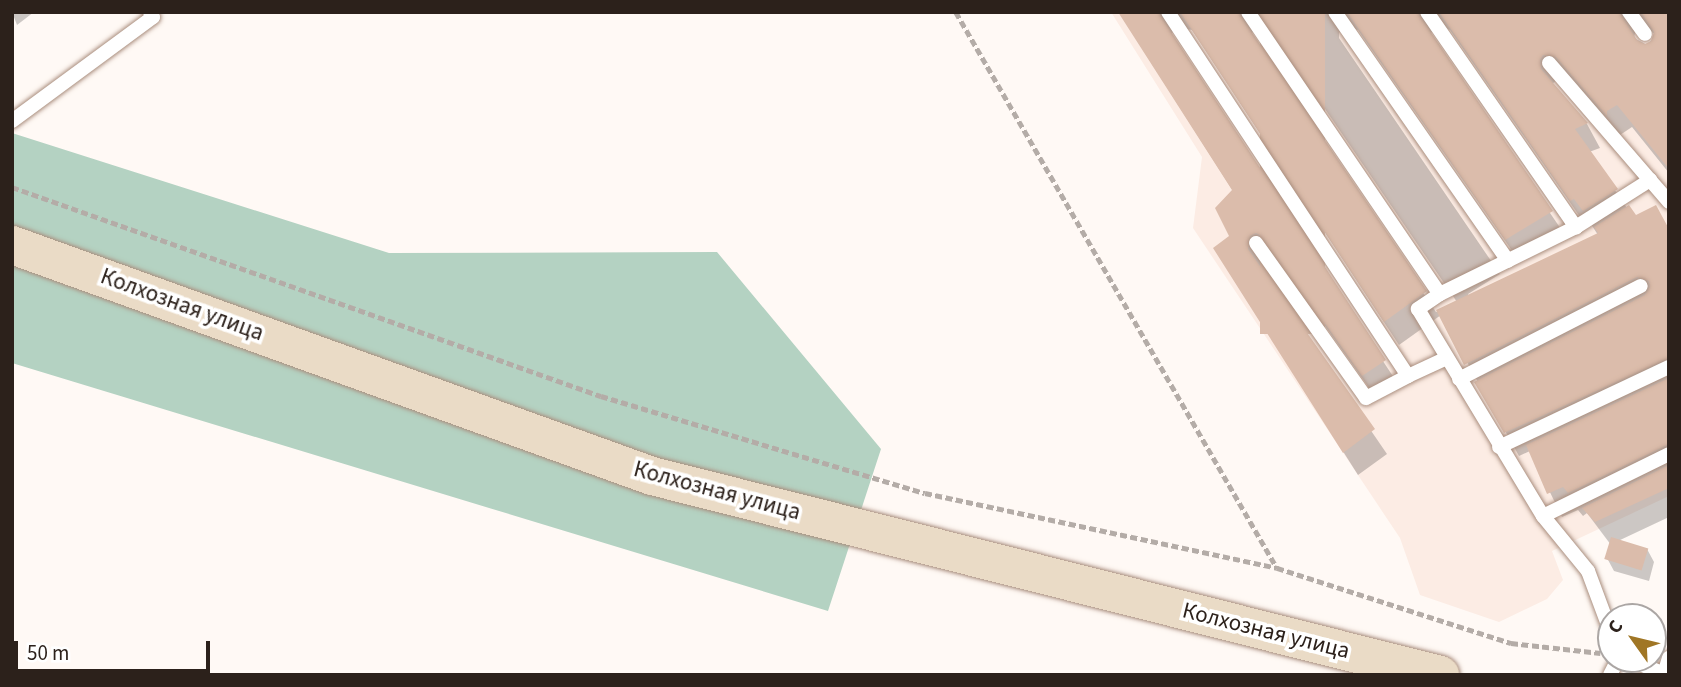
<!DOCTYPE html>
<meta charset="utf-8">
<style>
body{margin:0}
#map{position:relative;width:1681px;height:687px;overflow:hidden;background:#fff9f5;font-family:"Source Sans 3",sans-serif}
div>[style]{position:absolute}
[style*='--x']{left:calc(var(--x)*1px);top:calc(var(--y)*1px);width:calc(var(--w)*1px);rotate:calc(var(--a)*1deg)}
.built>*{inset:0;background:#fcece4}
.green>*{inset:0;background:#b4d2c2}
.shadow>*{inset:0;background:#0003}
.building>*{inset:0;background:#dbbcab;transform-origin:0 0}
.path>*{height:4.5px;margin-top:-2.25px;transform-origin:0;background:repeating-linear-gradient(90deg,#b4aca7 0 7px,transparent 0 10.5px)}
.roads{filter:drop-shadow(0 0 2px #aa8e7e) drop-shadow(0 0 2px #aa8e7e)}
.service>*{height:14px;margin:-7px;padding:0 7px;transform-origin:7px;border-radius:7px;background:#fff}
.secondary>*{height:38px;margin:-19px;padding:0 19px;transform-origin:19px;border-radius:19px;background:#eadbc6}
span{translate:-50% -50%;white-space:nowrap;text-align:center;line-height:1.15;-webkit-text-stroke:7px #fff;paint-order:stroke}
.street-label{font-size:23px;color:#2c211b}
.frame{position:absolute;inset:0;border:14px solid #2c211b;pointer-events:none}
.north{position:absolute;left:1597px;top:603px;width:70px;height:70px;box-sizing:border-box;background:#fff;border:2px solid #aba6a4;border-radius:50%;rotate:304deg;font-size:19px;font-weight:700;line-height:28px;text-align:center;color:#2c211b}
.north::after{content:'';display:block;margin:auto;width:24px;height:32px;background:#a07625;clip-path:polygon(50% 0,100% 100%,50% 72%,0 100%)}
.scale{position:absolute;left:14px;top:641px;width:196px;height:32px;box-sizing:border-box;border:4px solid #2c211b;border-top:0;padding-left:9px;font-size:21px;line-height:24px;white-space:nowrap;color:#2c211b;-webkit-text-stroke:5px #fff;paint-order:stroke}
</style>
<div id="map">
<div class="built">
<i style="clip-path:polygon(1111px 12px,1669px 12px,1669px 496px,1552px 551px,1563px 580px,1547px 599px,1499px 622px,1420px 595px,1400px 538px,1193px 228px,1202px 157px)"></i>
</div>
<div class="green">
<i style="clip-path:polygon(12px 133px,389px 253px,717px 252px,881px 449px,828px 611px,12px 363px)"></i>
</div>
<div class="shadow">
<i style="clip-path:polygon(12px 12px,34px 12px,17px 25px)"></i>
<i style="clip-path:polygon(evenodd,1119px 12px,1669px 12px,1669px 173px,1632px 127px,1620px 135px,1562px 76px,1552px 84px,1587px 124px,1600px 148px,1589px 152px,1627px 208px,1636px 217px,1669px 230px,1669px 517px,1618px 541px,1647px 549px,1654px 562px,1649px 581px,1614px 571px,1607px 558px,1611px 545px,1587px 513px,1583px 516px,1578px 510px,1562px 517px,1530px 451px,1519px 456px,1441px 315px,1399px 345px,1192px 30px,1177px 27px,1172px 33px,1172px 39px,1398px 384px,1377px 399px,1279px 261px,1270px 256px,1263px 259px,1261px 270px,1387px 454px,1358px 475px,1229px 272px,1233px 191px,1119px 12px,1440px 25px,1450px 30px,1585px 224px,1589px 221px,1598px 235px,1469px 296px,1468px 294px,1500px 274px,1339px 38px,1339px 33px,1344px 27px,1358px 30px,1520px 262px,1565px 235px,1431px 38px,1431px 33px,1440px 25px,1119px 12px,1643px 26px,1656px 35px,1647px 45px,1634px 38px,1636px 28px,1643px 26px,1119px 12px,1257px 27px,1271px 30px,1457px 302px,1436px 312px,1252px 38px,1252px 33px,1257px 27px)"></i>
</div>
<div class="building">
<i style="clip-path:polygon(1118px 12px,1158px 12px,1386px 360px,1362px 376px,1264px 237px,1256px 233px,1250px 236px,1248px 249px,1375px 429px,1343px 453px,1213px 248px,1229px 236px,1215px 208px,1232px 190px)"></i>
<i style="clip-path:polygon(1180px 12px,1238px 12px,1427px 291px,1384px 322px)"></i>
<i style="left:1260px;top:12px;width:65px;height:322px"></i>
<i style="clip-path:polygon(1347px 12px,1417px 12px,1553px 211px,1505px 240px)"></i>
<i style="clip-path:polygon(1439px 12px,1619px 12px,1637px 40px,1645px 44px,1651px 41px,1654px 32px,1641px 12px,1669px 12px,1669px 169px,1617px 105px,1607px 111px,1607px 116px,1556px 57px,1543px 55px,1540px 60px,1541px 69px,1588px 123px,1575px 129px,1618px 189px,1583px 211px,1574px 199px,1570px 201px)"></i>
<i style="clip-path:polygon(1629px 205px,1636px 215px,1656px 205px,1669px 229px,1669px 358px,1504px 433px,1474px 382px,1645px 295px,1650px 287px,1649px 281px,1637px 277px,1464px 365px,1436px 310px,1598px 233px,1594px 227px)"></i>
<i style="clip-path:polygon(1669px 378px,1669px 444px,1568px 493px,1563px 487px,1547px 494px,1526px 445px)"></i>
<i style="clip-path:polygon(1669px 465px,1669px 488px,1595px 522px,1582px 508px)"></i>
<i style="left:1611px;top:537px;width:39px;height:23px;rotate:17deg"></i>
</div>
<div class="path">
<i style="--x:956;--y:12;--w:642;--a:60"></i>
<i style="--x:12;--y:187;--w:625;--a:19.54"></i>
<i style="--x:601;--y:396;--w:338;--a:16.7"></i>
<i style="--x:925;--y:493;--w:360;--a:12"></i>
<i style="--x:1277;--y:568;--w:246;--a:17.8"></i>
<i style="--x:1511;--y:643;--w:90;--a:6.4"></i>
</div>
<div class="roads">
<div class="service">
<i style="--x:1168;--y:12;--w:436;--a:56.6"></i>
<i style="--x:1408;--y:376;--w:43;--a:-24.8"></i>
<i style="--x:1248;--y:12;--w:341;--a:55.8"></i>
<i style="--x:1440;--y:294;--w:27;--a:146"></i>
<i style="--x:1418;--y:309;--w:242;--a:58.9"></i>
<i style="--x:1543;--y:516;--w:71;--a:50.7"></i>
<i style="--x:1588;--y:571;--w:66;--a:69.6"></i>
<i style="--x:1335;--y:12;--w:303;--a:55.2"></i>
<i style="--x:1427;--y:12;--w:262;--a:55.3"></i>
<i style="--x:1576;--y:227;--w:152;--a:153.8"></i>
<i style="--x:1629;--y:12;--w:27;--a:54"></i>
<i style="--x:1549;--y:63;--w:155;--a:49.2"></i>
<i style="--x:12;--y:121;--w:175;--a:-36.4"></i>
<i style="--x:153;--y:17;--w:6;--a:-121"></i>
<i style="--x:1576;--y:227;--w:88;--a:-32.4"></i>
<i style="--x:1650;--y:180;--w:29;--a:49"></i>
<i style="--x:1256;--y:243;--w:190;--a:54.6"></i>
<i style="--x:1366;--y:398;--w:47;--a:-27.6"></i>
<i style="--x:1459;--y:379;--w:204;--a:-27.1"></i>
<i style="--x:1499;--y:447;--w:188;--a:-25.2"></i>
<i style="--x:1543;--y:516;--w:140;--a:-26.2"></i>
<i style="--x:1628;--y:659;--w:42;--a:22.3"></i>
<i style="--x:1664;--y:674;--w:17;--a:-73"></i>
<i style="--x:1610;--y:675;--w:18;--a:-63"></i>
</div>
<div class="secondary">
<i style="--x:12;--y:245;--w:680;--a:19.85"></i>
<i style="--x:652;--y:476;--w:813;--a:14.17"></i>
</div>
</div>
<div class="street-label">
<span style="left:182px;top:305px;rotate:20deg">Колхозная улица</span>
<span style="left:717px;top:491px;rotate:15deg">Колхозная улица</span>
<span style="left:1266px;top:631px;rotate:14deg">Колхозная улица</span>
</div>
<div class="frame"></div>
<div class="north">С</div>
<div class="scale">50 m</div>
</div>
